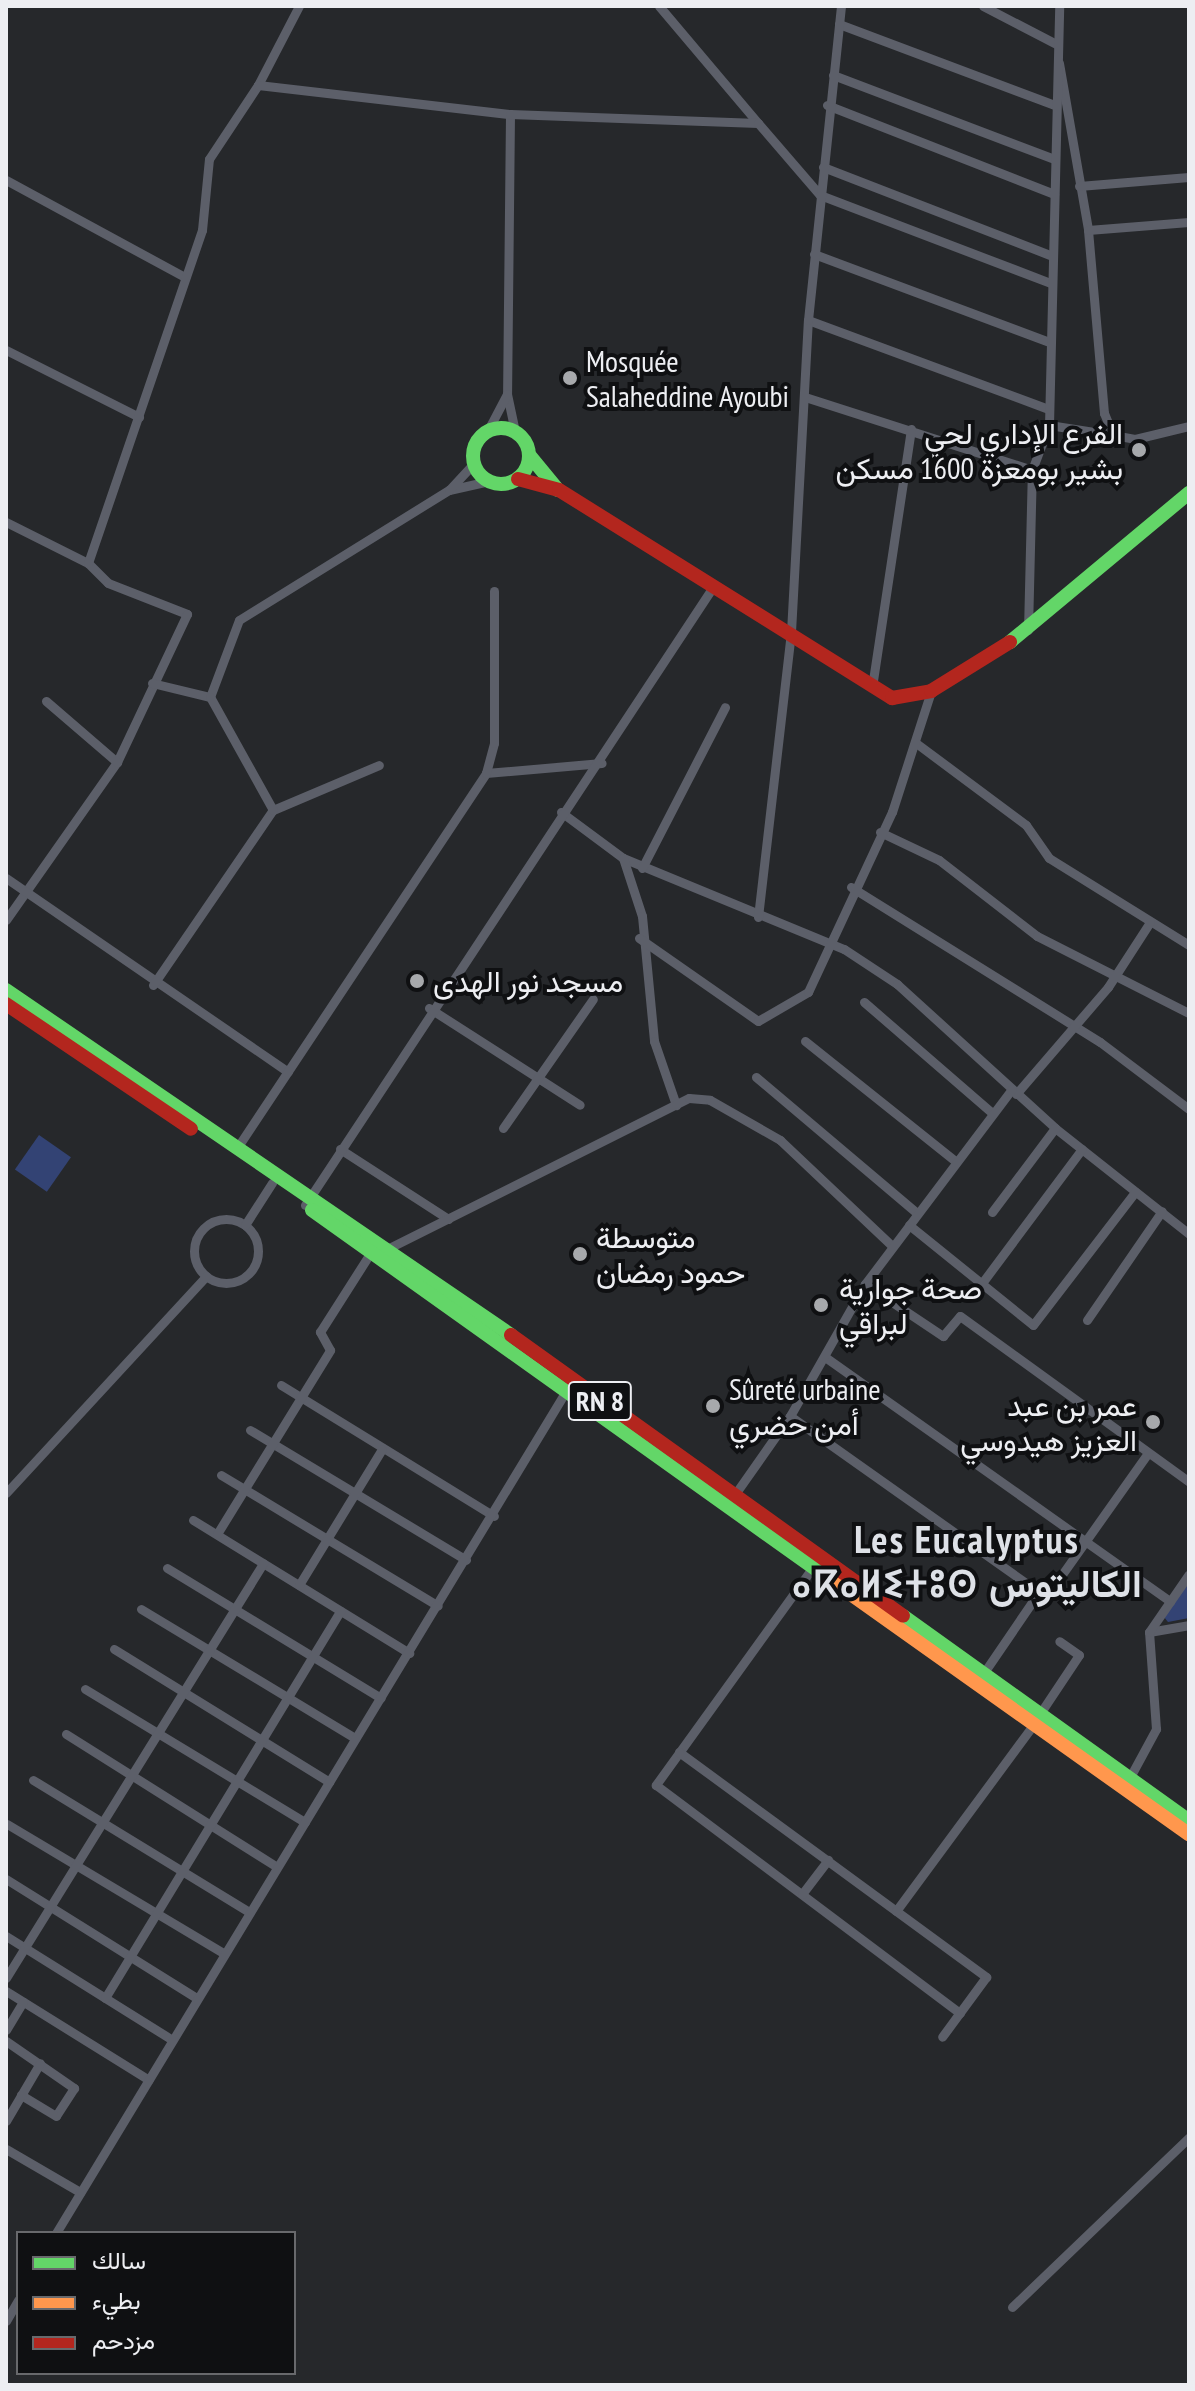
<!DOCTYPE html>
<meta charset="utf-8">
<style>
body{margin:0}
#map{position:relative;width:1195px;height:2391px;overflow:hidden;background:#26282b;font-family:"PT Sans Narrow",Vazirmatn,"Noto Sans Tifinagh",sans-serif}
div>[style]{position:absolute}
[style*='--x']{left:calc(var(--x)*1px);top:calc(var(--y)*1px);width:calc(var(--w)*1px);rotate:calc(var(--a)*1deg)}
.green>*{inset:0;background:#334374;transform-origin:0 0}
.street>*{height:9px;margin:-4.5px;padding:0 4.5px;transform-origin:4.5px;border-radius:4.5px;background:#5c5f69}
.street>.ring{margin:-4.5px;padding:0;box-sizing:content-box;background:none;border:9px solid #5c5f69;border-radius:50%}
.fast>*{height:14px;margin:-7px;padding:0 7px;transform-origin:7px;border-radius:7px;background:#63d668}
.fast>.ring{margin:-7px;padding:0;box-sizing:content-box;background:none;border:14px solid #63d668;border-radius:50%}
.slow>*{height:14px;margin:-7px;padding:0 7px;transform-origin:7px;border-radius:7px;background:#ff974d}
.jam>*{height:14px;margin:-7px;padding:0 7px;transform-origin:7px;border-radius:7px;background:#b3261e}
.dots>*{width:22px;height:22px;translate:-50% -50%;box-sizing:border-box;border:4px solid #0f1012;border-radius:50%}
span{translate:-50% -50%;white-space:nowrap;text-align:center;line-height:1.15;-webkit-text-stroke:8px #0f1012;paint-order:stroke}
.shield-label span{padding:2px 6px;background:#0f1012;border:2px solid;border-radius:6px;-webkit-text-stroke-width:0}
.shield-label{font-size:28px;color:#edeef2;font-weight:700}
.poi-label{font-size:30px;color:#edeef2}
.left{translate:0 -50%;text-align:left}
.right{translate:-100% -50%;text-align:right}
.district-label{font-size:38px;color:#dee1e7;font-weight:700;letter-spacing:2px}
.frame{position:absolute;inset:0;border:8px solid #edeef2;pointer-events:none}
.legend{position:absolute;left:16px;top:2231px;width:280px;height:144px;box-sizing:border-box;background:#0f1012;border:2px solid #68696c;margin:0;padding:10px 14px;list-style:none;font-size:24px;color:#edeef2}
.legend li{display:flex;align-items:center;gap:16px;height:40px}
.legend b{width:40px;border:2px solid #68696c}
</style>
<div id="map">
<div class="green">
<i style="left:39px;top:1135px;width:39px;height:42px;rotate:35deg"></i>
<i style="clip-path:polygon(1189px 1582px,1189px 1618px,1168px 1622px,1164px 1617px)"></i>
</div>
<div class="street">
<i style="--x:659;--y:6;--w:153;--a:49.8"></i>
<i style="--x:983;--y:6;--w:82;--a:27.5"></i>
<i style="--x:839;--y:24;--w:231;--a:20.6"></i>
<i style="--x:1059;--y:63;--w:169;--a:80.1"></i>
<i style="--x:1088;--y:230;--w:184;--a:85"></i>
<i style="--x:1104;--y:413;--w:24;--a:68"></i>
<i style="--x:1113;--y:435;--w:22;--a:10"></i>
<i style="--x:1135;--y:439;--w:56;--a:-13.5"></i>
<i style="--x:833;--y:75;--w:236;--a:20.8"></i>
<i style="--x:258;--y:85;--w:89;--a:-62.6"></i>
<i style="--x:827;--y:105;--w:244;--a:21.4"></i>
<i style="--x:510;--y:114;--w:280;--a:90.6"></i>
<i style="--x:507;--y:394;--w:39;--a:78"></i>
<i style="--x:823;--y:167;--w:246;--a:21.2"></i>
<i style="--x:6;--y:180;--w:201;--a:28.5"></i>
<i style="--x:1079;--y:186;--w:110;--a:-4.7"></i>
<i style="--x:1088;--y:230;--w:101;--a:-4.5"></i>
<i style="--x:814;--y:254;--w:249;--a:20.5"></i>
<i style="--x:808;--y:320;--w:257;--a:20.3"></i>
<i style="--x:6;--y:350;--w:149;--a:26.7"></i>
<i style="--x:805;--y:397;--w:238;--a:17.8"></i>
<i style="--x:1049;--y:425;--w:65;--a:8.9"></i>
<i style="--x:487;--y:432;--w:43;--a:-62.2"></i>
<i style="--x:449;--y:490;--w:41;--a:-12.7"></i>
<i style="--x:6;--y:522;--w:92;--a:26.6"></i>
<i style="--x:88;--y:563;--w:28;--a:45"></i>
<i style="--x:108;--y:583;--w:85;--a:21.4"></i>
<i style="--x:187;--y:614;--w:164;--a:115.3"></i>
<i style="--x:117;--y:762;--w:193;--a:125.1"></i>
<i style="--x:88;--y:563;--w:352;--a:-71.1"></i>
<i style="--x:202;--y:230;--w:71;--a:-84.4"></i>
<i style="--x:209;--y:159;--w:89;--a:-56.5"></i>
<i style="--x:258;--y:85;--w:254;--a:6.6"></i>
<i style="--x:510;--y:114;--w:248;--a:2.1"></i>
<i style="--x:758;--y:123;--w:95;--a:49.3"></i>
<i style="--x:820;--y:195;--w:247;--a:20.9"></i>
<i style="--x:1028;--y:630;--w:160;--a:-88.6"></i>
<i style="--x:1032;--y:470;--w:48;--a:-69.3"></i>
<i style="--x:1049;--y:425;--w:419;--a:-88.6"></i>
<i style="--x:152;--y:683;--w:60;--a:13.6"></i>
<i style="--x:210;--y:697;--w:82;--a:-69.4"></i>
<i style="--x:239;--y:620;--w:247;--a:-31.8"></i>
<i style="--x:449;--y:490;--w:37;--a:-47"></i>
<i style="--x:872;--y:687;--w:261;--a:-81.4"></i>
<i style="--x:46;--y:701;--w:94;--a:40.7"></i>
<i style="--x:916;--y:743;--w:137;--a:36.7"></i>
<i style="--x:1026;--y:825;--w:40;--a:55.1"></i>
<i style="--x:1049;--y:858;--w:165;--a:31.9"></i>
<i style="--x:486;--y:773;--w:116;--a:-4.9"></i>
<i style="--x:273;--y:810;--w:115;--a:-23"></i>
<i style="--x:561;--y:812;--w:77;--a:36.6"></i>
<i style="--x:623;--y:858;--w:239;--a:22.4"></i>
<i style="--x:844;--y:949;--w:64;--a:33.4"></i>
<i style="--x:897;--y:984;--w:214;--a:42.3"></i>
<i style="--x:1055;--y:1128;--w:171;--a:38.3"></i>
<i style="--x:880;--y:832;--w:65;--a:25.4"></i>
<i style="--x:939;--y:860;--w:124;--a:37.8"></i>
<i style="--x:1037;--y:936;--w:170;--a:26.9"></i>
<i style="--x:623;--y:858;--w:61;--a:71.9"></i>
<i style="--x:642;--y:916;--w:126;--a:84.5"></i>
<i style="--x:654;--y:1041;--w:68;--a:71"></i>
<i style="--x:642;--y:868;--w:181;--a:-62.7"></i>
<i style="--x:6;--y:878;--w:342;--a:34.5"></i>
<i style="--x:851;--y:887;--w:293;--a:31.9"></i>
<i style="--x:1100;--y:1042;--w:111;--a:37"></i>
<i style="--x:758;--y:917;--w:287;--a:-83.4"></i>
<i style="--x:791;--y:632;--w:312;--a:-86.9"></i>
<i style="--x:808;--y:320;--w:316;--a:-84"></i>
<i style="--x:639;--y:938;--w:145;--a:34.9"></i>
<i style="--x:758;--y:1021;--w:58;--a:-30.1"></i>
<i style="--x:808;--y:992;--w:199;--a:-65"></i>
<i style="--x:892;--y:812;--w:127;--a:-72.1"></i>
<i style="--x:153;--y:985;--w:212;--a:-55.6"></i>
<i style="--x:273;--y:810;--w:129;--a:-119.1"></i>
<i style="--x:864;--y:1002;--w:169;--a:40.9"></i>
<i style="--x:429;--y:1008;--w:179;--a:32.7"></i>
<i style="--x:805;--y:1041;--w:191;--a:38.6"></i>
<i style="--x:756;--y:1077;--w:211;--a:40.2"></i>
<i style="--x:1016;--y:1094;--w:141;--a:-49.3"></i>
<i style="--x:1108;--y:987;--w:77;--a:-57.1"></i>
<i style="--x:503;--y:1128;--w:157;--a:-55.1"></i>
<i style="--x:237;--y:1148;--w:450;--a:-56.4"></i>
<i style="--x:486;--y:773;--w:31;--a:-75"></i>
<i style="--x:494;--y:743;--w:152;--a:-90"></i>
<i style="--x:340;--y:1149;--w:129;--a:32.9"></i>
<i style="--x:305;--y:1205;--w:741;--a:-56.57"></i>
<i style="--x:992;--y:1212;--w:105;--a:-53.1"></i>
<i class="ring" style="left:194px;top:1219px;width:55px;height:55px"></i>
<i style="--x:245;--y:1225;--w:50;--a:-57.3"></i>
<i style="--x:909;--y:1225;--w:159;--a:38.9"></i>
<i style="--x:1033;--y:1325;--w:168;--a:-52.5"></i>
<i style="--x:389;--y:1248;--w:335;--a:-26.6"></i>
<i style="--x:689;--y:1098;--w:21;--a:5"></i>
<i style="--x:710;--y:1100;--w:81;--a:29.7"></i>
<i style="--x:780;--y:1140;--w:154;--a:43.4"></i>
<i style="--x:982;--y:1283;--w:167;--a:-53.3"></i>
<i style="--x:865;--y:1284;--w:94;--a:33.7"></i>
<i style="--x:943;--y:1336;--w:26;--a:-50"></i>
<i style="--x:960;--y:1316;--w:283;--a:35.9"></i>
<i style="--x:1087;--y:1320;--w:132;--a:-55.5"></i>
<i style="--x:825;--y:1357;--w:423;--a:35.3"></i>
<i style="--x:281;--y:1385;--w:250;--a:31.6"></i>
<i style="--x:790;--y:1416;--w:305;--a:35.3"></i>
<i style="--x:1039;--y:1592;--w:12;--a:-9"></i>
<i style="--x:1051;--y:1590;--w:168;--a:-54.7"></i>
<i style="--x:250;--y:1430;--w:252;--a:31"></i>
<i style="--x:221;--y:1475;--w:253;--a:31.1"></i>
<i style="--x:6;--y:1493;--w:295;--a:-47.3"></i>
<i style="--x:733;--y:1497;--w:99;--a:-54.9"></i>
<i style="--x:790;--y:1416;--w:152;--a:-60.4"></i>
<i style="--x:865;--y:1284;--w:244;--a:-53"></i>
<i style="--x:193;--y:1520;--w:254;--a:31.6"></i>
<i style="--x:217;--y:1534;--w:216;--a:-58.4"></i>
<i style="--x:330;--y:1350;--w:21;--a:-119"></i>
<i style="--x:320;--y:1332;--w:95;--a:-57.5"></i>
<i style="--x:813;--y:1567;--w:269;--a:125.8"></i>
<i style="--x:656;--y:1785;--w:380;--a:36.9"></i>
<i style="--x:167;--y:1568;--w:250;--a:31.3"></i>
<i style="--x:299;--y:1585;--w:159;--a:-58.6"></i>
<i style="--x:141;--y:1609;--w:250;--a:31.1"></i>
<i style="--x:1149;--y:1632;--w:41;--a:-9.9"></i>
<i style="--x:114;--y:1649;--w:253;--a:31.7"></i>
<i style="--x:983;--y:1674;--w:99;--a:-55.7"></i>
<i style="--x:85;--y:1689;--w:257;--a:31.2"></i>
<i style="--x:1039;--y:1715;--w:72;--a:-56.3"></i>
<i style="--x:1079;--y:1655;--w:24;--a:-145"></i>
<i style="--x:66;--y:1734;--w:249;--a:32.2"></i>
<i style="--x:679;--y:1752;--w:381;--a:36.2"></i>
<i style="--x:986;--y:1977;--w:74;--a:126.3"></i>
<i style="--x:1129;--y:1779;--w:57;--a:-61.6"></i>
<i style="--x:1156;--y:1729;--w:97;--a:-94.1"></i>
<i style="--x:1149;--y:1632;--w:70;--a:-55.4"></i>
<i style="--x:33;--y:1780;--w:253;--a:31.4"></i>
<i style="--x:7;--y:1824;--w:252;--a:30.8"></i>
<i style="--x:6;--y:1879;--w:223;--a:32"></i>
<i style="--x:802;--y:1894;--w:43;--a:-52.6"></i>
<i style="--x:896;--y:1911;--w:231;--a:-53.6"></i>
<i style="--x:6;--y:1936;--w:192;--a:32"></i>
<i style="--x:6;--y:1978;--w:488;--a:-58.2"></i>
<i style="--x:6;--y:1991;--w:168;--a:31.9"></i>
<i style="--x:105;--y:1998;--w:453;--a:-58.7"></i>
<i style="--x:6;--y:2030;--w:33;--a:-59"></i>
<i style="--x:6;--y:2041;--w:83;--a:34.7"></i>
<i style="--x:74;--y:2088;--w:33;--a:123"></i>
<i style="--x:56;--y:2116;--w:41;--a:-149"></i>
<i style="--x:6;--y:2121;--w:67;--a:-59.6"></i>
<i style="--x:6;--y:2149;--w:86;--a:30.2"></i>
<i style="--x:56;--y:2233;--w:984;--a:-58.8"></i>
<i style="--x:1012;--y:2307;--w:245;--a:-43.8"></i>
<i style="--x:6;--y:2321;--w:24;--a:-60"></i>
</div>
<div class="fast">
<i class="ring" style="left:473px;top:428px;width:42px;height:42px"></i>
<i style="--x:530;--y:456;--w:44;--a:50.5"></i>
<i style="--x:1010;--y:642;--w:233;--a:-39.8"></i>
<i style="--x:6;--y:990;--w:612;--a:34.34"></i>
<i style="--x:312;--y:1210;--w:637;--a:35.49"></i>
<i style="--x:903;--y:1616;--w:352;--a:35.6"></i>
</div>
<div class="slow">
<i style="--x:831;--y:1580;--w:439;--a:35.4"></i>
</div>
<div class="jam">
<i style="--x:518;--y:479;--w:42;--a:15"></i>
<i style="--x:559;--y:490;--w:393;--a:32"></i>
<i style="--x:892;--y:698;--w:40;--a:-10"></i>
<i style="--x:931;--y:691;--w:93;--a:-31.8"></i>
<i style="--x:6;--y:1004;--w:223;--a:34"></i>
<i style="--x:511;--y:1335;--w:482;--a:35.6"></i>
</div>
<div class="dots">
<i style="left:570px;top:378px;background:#a7a9ac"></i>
<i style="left:1139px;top:450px;background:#a7a9ac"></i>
<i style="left:417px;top:981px;background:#a7a9ac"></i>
<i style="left:580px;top:1254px;background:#a7a9ac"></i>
<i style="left:821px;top:1305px;background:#a7a9ac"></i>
<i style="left:713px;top:1406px;background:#a7a9ac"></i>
<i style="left:1153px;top:1422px;background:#a7a9ac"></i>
</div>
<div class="shield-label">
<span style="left:600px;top:1401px">RN 8</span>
</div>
<div class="poi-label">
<span class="left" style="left:586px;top:378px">Mosquée<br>Salaheddine Ayoubi</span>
<span class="right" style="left:1123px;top:450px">الفرع الإداري لحي<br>بشير بومعزة 1600 مسكن</span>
<span class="left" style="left:433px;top:981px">مسجد نور الهدى</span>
<span class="left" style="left:596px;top:1254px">متوسطة<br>حمود رمضان</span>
<span class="left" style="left:839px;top:1305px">صحة جوارية<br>لبراقي</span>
<span class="left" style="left:729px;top:1406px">Sûreté urbaine<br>أمن حضري</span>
<span class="right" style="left:1137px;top:1422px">عمر بن عبد<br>العزيز هيدوسي</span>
</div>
<div class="district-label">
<span style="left:967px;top:1561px">Les Eucalyptus<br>ⴰⴽⴰⵍⵉⵜⵓⵙ الكاليتوس</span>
</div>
<div class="frame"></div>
<ul class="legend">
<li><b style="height:10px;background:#63d668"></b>سالك</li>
<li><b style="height:10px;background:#ff974d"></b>بطيء</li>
<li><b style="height:10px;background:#b3261e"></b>مزدحم</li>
</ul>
</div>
